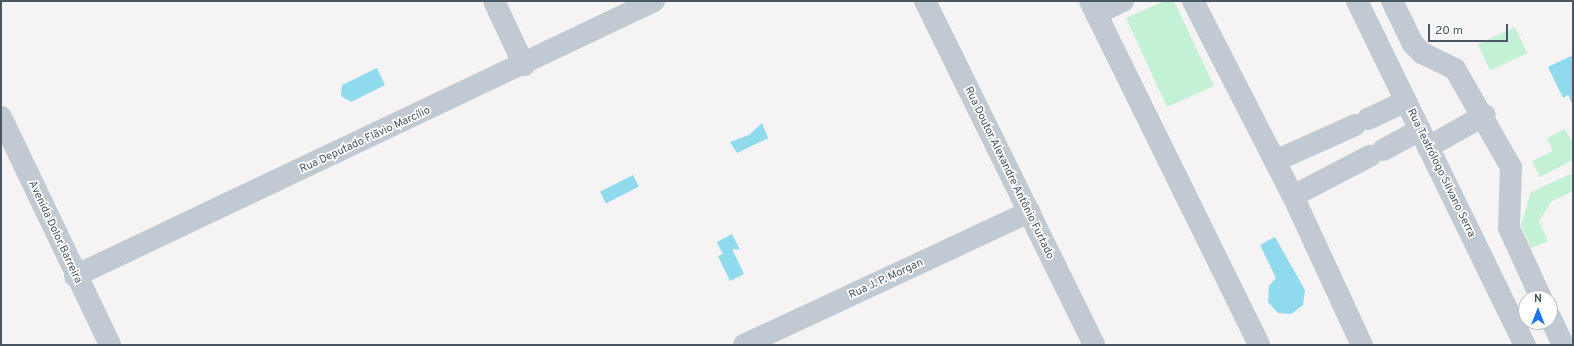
<!DOCTYPE html>
<meta charset="utf-8">
<style>
body{margin:0}
#map{position:relative;width:1574px;height:346px;overflow:hidden;background:#f5f3f3;font-family:Overpass,sans-serif}
div>[style]{position:absolute}
[style*='--x']{left:calc(var(--x)*1px);top:calc(var(--y)*1px);width:calc(var(--w)*1px);rotate:calc(var(--a)*1deg)}
.green>*{inset:0;background:#c3f1d5;transform-origin:0 0}
.water>*{inset:0;background:#90daee;transform-origin:0 0}
.street>*{height:22px;margin:-11px;padding:0 11px;transform-origin:11px;border-radius:11px;background:#c1cad2}
span{translate:-50% -50%;white-space:nowrap;text-align:center;line-height:1.15;-webkit-text-stroke:3.5px #fff;paint-order:stroke}
.street-label{font-size:11px;color:#4a5661}
.frame{position:absolute;inset:0;border:2px solid #4a5661;pointer-events:none}
.north{position:absolute;left:1518px;top:290px;width:40px;height:40px;box-sizing:border-box;background:#fff;border:1px solid #b7bbc0;border-radius:50%;rotate:0deg;font-size:11px;font-weight:700;line-height:16px;text-align:center;color:#4a5661}
.north::after{content:'';display:block;margin:auto;width:14px;height:18px;background:#1a73e8;clip-path:polygon(50% 0,100% 100%,50% 72%,0 100%)}
.scale{position:absolute;left:1428px;top:24px;width:80px;height:18px;box-sizing:border-box;border:2px solid #4a5661;border-top:0;padding-left:5px;font-size:12px;line-height:14px;white-space:nowrap;color:#4a5661;-webkit-text-stroke:3px #fff;paint-order:stroke}
</style>
<div id="map">
<div class="green">
<i style="clip-path:polygon(1164px 1px,1174px 1px,1214px 86px,1167px 107px,1126px 18px)"></i>
<i style="left:1515px;top:27px;width:29px;height:41px;rotate:65deg"></i>
<i style="clip-path:polygon(1565px 129px,1573px 144px,1573px 160px,1540px 177px,1532px 161px,1553px 151px,1547px 138px)"></i>
<i style="clip-path:polygon(1573px 173px,1573px 191px,1552px 201px,1539px 221px,1548px 241px,1531px 248px,1521px 225px,1531px 192px)"></i>
</div>
<div class="water">
<i style="clip-path:polygon(1573px 55px,1573px 105px,1568px 95px,1563px 98px,1548px 67px)"></i>
<i style="clip-path:polygon(377px 68px,385px 85px,351px 102px,341px 96px,342px 85px)"></i>
<i style="clip-path:polygon(762px 123px,768px 138px,737px 153px,730px 142px,749px 135px)"></i>
<i style="left:633px;top:175px;width:13px;height:37px;rotate:63deg"></i>
<i style="clip-path:polygon(732px 234px,740px 250px,732px 249px,744px 274px,730px 281px,718px 256px,723px 254px,717px 242px)"></i>
<i style="clip-path:polygon(1275px 237px,1305px 290px,1303px 305px,1291px 314px,1278px 313px,1268px 302px,1269px 286px,1276px 278px,1260px 245px)"></i>
</div>
<div class="street">
<i style="--x:494;--y:1;--w:71;--a:64.9"></i>
<i style="--x:925;--y:1;--w:383;--a:63.8"></i>
<i style="--x:1090;--y:1;--w:383;--a:63.8"></i>
<i style="--x:1193;--y:1;--w:219;--a:62.9"></i>
<i style="--x:1293;--y:196;--w:164;--a:65.2"></i>
<i style="--x:1357;--y:1;--w:383;--a:64"></i>
<i style="--x:1392;--y:1;--w:48;--a:64"></i>
<i style="--x:1413;--y:44;--w:13;--a:45"></i>
<i style="--x:1422;--y:53;--w:37;--a:26"></i>
<i style="--x:1455;--y:69;--w:113;--a:60.3"></i>
<i style="--x:1511;--y:167;--w:61;--a:91.9"></i>
<i style="--x:1509;--y:228;--w:77;--a:65.4"></i>
<i style="--x:1096;--y:14;--w:30;--a:-26"></i>
<i style="--x:1;--y:117;--w:253;--a:64.4"></i>
<i style="--x:1368;--y:119;--w:42;--a:-25.3"></i>
<i style="--x:1428;--y:147;--w:65;--a:-29.3"></i>
<i style="--x:1383;--y:150;--w:42;--a:-28.4"></i>
<i style="--x:1275;--y:161;--w:88;--a:-24.2"></i>
<i style="--x:1293;--y:196;--w:87;--a:-27.5"></i>
<i style="--x:75;--y:276;--w:641;--a:-25.41"></i>
<i style="--x:1550;--y:317;--w:31;--a:65"></i>
<i style="--x:744;--y:345;--w:315;--a:-25"></i>
</div>
<div class="street-label">
<span style="left:365px;top:140px;rotate:-25deg">Rua Deputado Flãvio Marcílio</span>
<span style="left:1009px;top:173px;rotate:64deg">Rua Doutor Alexandre Antônio Furtado</span>
<span style="left:1441px;top:173px;rotate:64deg">Rua Teatrólogo Silvano Serra</span>
<span style="left:55px;top:232px;rotate:65deg">Avenida Dolor Barreira</span>
<span style="left:886px;top:279px;rotate:-25deg">Rua J. P. Morgan</span>
</div>
<div class="frame"></div>
<div class="north">N</div>
<div class="scale">20 m</div>
</div>
